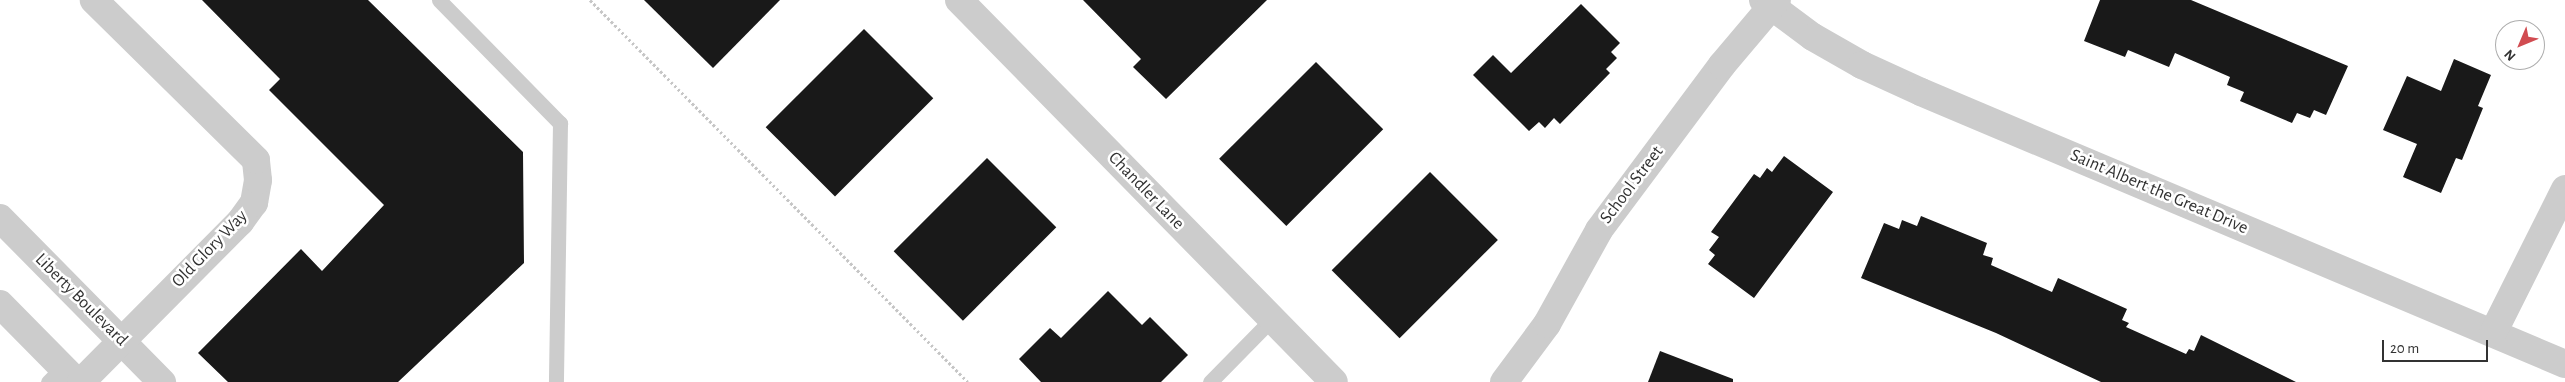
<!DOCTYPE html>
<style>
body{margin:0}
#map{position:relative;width:2565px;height:382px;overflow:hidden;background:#fff;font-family:"Alegreya Sans",sans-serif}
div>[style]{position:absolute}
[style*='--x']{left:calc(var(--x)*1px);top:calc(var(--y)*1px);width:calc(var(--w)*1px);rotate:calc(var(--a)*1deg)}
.building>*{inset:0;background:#191919;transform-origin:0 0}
.path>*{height:3px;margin-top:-1.5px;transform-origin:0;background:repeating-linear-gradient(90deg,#c6c6c6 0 2.5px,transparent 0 5px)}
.lane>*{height:15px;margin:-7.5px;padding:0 7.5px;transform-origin:7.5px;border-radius:7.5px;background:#ccc}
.street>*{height:28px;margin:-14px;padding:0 14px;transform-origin:14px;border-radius:14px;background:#ccc}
span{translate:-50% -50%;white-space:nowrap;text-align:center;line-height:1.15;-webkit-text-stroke:5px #fff;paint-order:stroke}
.street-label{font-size:18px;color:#323232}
.north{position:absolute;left:2495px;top:20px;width:50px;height:50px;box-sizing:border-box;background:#fff;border:1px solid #adadad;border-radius:50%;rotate:225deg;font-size:14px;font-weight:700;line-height:20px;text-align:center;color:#323232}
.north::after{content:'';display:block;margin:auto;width:18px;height:22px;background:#d14c51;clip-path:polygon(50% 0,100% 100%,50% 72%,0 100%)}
.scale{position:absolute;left:2382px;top:340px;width:106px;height:22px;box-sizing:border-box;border:2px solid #323232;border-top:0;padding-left:6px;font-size:15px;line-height:18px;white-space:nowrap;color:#323232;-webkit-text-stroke:4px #fff;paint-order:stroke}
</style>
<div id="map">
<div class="building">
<i style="clip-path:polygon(202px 0,368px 0,523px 152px,524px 263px,398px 382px,228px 382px,198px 353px,301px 249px,322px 271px,384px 205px,269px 90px,280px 79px)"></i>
<i style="clip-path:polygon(644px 0,780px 0,713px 68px)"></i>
<i style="clip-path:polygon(1083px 0,1267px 0,1166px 99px,1133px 67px,1141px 59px)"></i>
<i style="clip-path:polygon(2100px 0,2191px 0,2348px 66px,2326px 115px,2314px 110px,2310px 118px,2297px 113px,2292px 123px,2240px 101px,2244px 92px,2227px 85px,2230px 77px,2175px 53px,2169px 67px,2128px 50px,2125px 57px,2084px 41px)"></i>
<i style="clip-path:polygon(1581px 4px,1620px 43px,1611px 52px,1617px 58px,1606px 69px,1610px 73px,1560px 124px,1554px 118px,1545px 128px,1539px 122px,1529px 131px,1473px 75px,1493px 55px,1511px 73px)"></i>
<i style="left:864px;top:29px;width:98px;height:139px;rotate:45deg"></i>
<i style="clip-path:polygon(2454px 59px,2491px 75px,2478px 106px,2483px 108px,2462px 160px,2456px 158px,2441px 193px,2403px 177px,2417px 144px,2383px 130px,2407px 76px,2441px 91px)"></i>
<i style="left:1316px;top:62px;width:95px;height:137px;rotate:45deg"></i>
<i style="clip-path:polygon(1784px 156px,1833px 192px,1754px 298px,1708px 264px,1715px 255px,1709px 250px,1719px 237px,1711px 232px,1754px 174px,1760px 178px,1767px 168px,1772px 172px)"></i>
<i style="left:987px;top:158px;width:98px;height:132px;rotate:45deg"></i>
<i style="left:1430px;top:172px;width:96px;height:139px;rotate:45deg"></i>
<i style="clip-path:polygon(1921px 216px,1987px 243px,1983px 255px,1993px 258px,1991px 265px,2052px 292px,2058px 278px,2127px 309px,2122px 320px,2129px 323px,2126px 327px,2186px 354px,2189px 349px,2194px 351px,2201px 335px,2296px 382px,2101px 382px,1996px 333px,1861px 278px,1884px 223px,1899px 229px,1902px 220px,1917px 226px)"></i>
<i style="clip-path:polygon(1108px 291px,1142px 325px,1150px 317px,1188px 355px,1161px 382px,1041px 382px,1019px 359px,1050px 328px,1061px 338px)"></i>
<i style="clip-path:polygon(1660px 351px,1733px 379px,1733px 382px,1648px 382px)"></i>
</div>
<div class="path">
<i style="--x:590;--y:0;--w:537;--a:45.3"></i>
</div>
<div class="lane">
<i style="--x:439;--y:0;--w:173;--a:45.5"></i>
<i style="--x:560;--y:123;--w:259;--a:90.9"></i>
<i style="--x:48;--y:382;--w:21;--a:-45"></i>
<i style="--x:1210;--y:382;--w:88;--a:-45.5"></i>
</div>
<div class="street">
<i style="--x:959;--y:0;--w:535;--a:45.53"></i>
<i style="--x:1763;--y:0;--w:62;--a:36.5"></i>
<i style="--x:1813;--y:37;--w:56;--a:29.7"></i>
<i style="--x:1862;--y:65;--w:65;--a:24.6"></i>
<i style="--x:1921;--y:92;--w:699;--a:22.9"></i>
<i style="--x:0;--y:218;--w:231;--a:45.4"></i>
<i style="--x:0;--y:304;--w:110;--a:45.4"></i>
<i style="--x:2493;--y:333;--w:161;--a:-63.4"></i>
<i style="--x:81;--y:382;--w:226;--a:-45.2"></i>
<i style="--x:240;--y:222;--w:24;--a:-54"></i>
<i style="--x:254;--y:203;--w:23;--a:-80"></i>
<i style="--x:258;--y:180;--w:20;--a:-96"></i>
<i style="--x:256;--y:160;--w:228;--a:-135.4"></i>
<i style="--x:1504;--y:382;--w:72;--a:-53.4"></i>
<i style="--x:1547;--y:324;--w:107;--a:-61"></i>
<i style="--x:1599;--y:230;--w:206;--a:-53.3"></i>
<i style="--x:1722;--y:65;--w:85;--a:-49.8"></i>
</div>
<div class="street-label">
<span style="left:1632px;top:185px;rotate:-53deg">School Street</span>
<span style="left:1146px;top:191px;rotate:46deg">Chandler Lane</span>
<span style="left:2159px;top:192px;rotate:23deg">Saint Albert the Great Drive</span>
<span style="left:210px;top:249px;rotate:-46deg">Old Glory Way</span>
<span style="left:81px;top:300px;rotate:45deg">Liberty Boulevard</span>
</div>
<div class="north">N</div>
<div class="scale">20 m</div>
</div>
